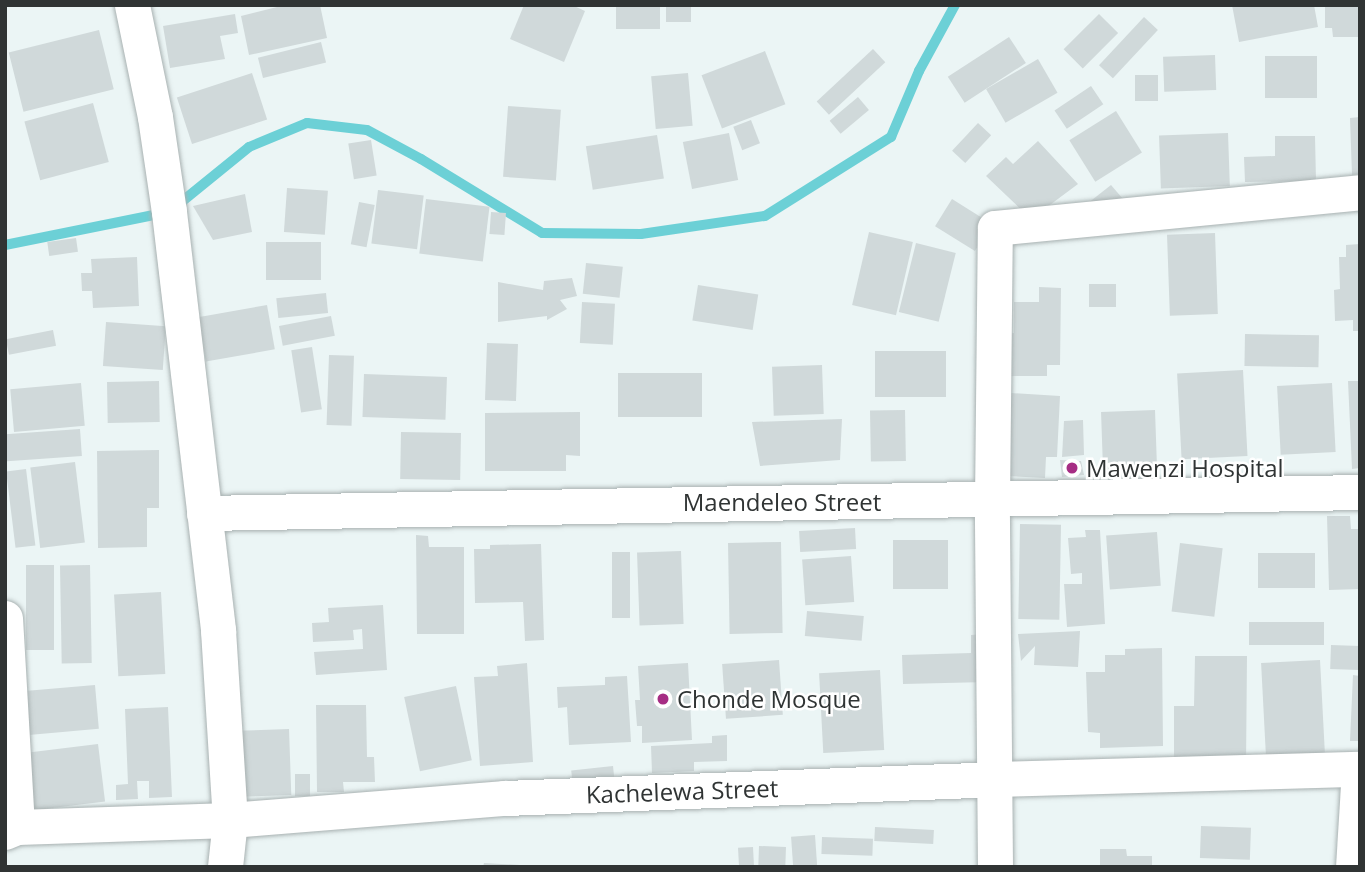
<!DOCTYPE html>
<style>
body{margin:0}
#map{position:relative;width:1365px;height:872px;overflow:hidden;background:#ebf5f5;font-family:"Open Sans",sans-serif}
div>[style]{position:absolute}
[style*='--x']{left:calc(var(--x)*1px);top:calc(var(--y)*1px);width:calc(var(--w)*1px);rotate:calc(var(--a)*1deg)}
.stream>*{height:10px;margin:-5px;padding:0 5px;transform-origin:5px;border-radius:5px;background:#6cd0d6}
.building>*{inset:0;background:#d0d9da;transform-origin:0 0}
.roads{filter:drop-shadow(0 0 2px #a8b1b1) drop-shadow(0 0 2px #a8b1b1)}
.minor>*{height:35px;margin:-17.5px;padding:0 17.5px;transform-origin:17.5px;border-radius:17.5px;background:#fff}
.dots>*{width:19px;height:19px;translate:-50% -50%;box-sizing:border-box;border:4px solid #fff;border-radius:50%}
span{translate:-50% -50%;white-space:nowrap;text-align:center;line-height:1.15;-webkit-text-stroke:5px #fff;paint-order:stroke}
.poi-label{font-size:24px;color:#303434}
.left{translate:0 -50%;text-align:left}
.street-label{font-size:24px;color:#303434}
.frame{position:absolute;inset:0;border:7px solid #303434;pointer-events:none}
</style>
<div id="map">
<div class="stream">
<i style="--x:5;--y:245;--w:167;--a:-11.4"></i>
<i style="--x:169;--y:212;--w:103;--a:-39.1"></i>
<i style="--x:249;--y:147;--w:63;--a:-22.5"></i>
<i style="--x:307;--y:123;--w:60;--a:6.7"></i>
<i style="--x:367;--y:130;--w:61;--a:28.2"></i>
<i style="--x:421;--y:159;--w:142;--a:31.4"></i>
<i style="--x:542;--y:233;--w:99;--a:0.6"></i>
<i style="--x:641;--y:234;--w:125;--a:-8.3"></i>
<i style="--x:765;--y:216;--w:149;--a:-32.1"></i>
<i style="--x:891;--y:137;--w:72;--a:-67"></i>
<i style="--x:919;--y:71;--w:75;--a:-61.4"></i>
</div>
<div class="building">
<i style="clip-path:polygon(285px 5px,320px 5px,327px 38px,249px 55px,241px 16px)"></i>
<i style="clip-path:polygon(524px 5px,572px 5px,585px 11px,564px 62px,510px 39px)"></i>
<i style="left:616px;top:5px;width:44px;height:24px"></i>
<i style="left:666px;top:5px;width:25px;height:17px"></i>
<i style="clip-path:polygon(1232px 5px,1314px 5px,1318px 27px,1239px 42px)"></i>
<i style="clip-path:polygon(1325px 5px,1360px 5px,1360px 37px,1333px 37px,1332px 28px,1325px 28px)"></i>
<i style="clip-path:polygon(235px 14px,238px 33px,220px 36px,225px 59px,170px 68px,163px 26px)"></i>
<i style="left:1099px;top:14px;width:27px;height:50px;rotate:45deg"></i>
<i style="left:1144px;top:17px;width:19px;height:66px;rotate:43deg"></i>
<i style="left:99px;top:30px;width:61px;height:93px;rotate:76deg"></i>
<i style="left:1009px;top:37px;width:31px;height:73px;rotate:57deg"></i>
<i style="left:321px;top:42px;width:21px;height:65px;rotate:76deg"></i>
<i style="left:873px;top:49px;width:18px;height:77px;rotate:47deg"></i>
<i style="left:765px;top:51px;width:57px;height:68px;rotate:69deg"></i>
<i style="left:1215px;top:55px;width:35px;height:52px;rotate:88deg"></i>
<i style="left:1317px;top:56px;width:42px;height:52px;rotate:90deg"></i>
<i style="left:1038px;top:59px;width:39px;height:60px;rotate:60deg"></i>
<i style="left:252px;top:73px;width:49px;height:79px;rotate:72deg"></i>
<i style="left:688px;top:73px;width:53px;height:37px;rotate:85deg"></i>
<i style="left:1135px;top:75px;width:23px;height:26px"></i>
<i style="left:1091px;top:86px;width:22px;height:44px;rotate:56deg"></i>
<i style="left:858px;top:97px;width:17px;height:37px;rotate:50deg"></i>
<i style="left:93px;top:103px;width:61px;height:71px;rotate:75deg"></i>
<i style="left:508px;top:106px;width:53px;height:71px;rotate:4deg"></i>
<i style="left:1116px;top:111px;width:49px;height:55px;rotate:58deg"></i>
<i style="clip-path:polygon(1360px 117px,1360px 174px,1352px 175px,1350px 118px)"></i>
<i style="left:751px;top:120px;width:25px;height:19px;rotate:69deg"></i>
<i style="left:978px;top:123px;width:18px;height:38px;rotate:43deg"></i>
<i style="left:729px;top:133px;width:48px;height:47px;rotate:79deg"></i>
<i style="left:1228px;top:133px;width:53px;height:69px;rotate:88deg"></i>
<i style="left:657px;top:135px;width:44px;height:72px;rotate:81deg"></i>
<i style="clip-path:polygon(1275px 136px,1315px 136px,1316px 181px,1245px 182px,1244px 157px,1275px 156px)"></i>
<i style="left:371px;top:140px;width:36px;height:23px;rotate:81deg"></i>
<i style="clip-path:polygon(1038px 141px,1078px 184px,1031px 219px,986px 176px,1006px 157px,1013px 164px)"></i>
<i style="clip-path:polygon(1111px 185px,1123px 199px,1083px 207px)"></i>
<i style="left:287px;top:188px;width:41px;height:44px;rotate:4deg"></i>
<i style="left:378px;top:190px;width:46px;height:54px;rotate:7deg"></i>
<i style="clip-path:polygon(245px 194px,252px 232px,213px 240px,193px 206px)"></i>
<i style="left:426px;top:199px;width:64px;height:55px;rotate:7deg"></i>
<i style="left:952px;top:199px;width:47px;height:32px;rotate:32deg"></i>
<i style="left:359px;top:202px;width:16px;height:43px;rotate:11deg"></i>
<i style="left:491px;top:212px;width:15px;height:22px;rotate:4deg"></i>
<i style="left:869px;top:232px;width:45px;height:75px;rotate:13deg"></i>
<i style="left:1215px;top:233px;width:81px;height:48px;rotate:88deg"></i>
<i style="left:76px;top:238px;width:14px;height:29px;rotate:82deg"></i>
<i style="left:321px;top:242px;width:38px;height:55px;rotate:90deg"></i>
<i style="left:916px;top:243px;width:41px;height:71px;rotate:14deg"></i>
<i style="clip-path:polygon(1360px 244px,1360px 331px,1353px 331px,1353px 320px,1335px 321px,1334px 290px,1340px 289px,1339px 257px,1346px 257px,1346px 245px)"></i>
<i style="clip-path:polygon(137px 257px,139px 306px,93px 308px,92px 291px,82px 291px,81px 273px,92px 273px,91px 259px)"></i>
<i style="left:586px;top:263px;width:37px;height:31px;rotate:6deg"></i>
<i style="clip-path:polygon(572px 278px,577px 296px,560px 300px,567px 309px,547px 320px,547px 316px,498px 322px,498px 282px,543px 290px,544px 281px)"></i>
<i style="left:1116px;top:284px;width:23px;height:27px;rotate:90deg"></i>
<i style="left:698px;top:285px;width:61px;height:36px;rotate:9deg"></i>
<i style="clip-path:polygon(1039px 287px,1061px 288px,1060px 365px,1047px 365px,1047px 376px,999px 376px,1000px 334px,1014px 333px,1014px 302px,1039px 302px)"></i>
<i style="left:326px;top:293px;width:20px;height:50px;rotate:84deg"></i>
<i style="left:582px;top:302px;width:33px;height:41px;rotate:3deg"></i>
<i style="left:267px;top:305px;width:45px;height:70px;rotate:80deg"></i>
<i style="left:331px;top:316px;width:20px;height:53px;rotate:79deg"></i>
<i style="left:106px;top:322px;width:60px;height:44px;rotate:4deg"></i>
<i style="left:53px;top:330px;width:16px;height:48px;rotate:79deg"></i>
<i style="left:1245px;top:334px;width:74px;height:32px;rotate:1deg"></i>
<i style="left:487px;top:343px;width:31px;height:57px;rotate:2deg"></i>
<i style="left:312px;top:347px;width:63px;height:21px;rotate:81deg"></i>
<i style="left:946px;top:351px;width:46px;height:71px;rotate:90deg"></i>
<i style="left:329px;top:355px;width:25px;height:70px;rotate:2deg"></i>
<i style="left:822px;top:365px;width:49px;height:50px;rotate:88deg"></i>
<i style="left:1243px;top:370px;width:86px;height:66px;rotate:87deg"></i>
<i style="left:702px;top:373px;width:44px;height:84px;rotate:90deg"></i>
<i style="left:364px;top:374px;width:83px;height:43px;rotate:2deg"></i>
<i style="left:159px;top:381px;width:41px;height:52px;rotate:89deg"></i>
<i style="clip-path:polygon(1348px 381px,1360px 381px,1360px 468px,1352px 469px)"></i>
<i style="left:81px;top:383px;width:43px;height:71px;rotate:85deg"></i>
<i style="left:1332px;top:383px;width:69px;height:55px;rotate:87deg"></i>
<i style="clip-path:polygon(1011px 393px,1060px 396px,1057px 457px,1046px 457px,1045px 478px,1007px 476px)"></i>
<i style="left:905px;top:410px;width:51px;height:35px;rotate:89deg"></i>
<i style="left:1155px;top:410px;width:59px;height:54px;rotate:88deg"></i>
<i style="clip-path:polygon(580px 412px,580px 456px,566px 455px,566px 471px,485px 471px,485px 413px)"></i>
<i style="clip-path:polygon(842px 419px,840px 460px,760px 466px,752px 422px)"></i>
<i style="clip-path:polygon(1083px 420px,1084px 455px,1062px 457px,1064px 421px)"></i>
<i style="left:80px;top:429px;width:27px;height:75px;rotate:86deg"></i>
<i style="left:401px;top:432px;width:60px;height:47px;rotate:1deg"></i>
<i style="clip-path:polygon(159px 450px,159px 508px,147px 508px,147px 547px,98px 548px,97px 451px)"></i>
<i style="clip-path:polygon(1060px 460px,1081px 461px,1084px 475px,1062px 477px)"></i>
<i style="left:75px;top:462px;width:81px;height:45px;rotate:83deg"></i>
<i style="left:26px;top:469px;width:77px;height:20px;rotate:83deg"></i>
<i style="clip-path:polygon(1327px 516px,1350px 516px,1351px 529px,1360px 529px,1360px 589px,1329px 590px)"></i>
<i style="left:1020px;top:524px;width:41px;height:95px;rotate:1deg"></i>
<i style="left:855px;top:528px;width:21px;height:56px;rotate:87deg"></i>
<i style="clip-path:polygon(1085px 530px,1100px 530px,1105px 624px,1067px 627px,1064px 584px,1082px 584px,1082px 573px,1071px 574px,1068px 538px,1086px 537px)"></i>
<i style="left:1157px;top:532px;width:54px;height:51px;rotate:86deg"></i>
<i style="clip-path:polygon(416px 535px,428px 536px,429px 547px,464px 547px,464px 634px,417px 634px)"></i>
<i style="left:893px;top:540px;width:55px;height:49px"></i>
<i style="left:781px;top:542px;width:91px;height:53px;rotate:89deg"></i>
<i style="left:1180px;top:543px;width:43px;height:69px;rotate:7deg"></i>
<i style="clip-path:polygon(541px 544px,544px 640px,525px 641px,523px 602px,475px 603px,474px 549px,490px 549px,490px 545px)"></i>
<i style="left:681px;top:551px;width:73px;height:44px;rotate:88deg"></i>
<i style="left:612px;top:552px;width:18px;height:66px"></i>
<i style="left:1315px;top:553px;width:35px;height:57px;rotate:90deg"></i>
<i style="left:851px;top:556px;width:46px;height:49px;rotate:86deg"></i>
<i style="left:26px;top:565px;width:28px;height:85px"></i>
<i style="left:90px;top:565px;width:98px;height:30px;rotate:89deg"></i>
<i style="left:161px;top:592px;width:82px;height:47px;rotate:87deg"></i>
<i style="clip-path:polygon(383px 605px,387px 670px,316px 675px,314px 652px,363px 649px,362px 629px,353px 630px,354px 640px,313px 642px,312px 623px,329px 622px,328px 608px)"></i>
<i style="left:807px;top:611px;width:57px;height:25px;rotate:5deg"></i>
<i style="left:1249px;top:622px;width:75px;height:23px"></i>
<i style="clip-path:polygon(1080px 631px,1078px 667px,1034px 665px,1035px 646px,1021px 661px,1018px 634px)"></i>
<i style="clip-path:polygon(986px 634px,987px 682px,903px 684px,902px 655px,971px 653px,971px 635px)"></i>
<i style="left:1331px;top:645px;width:29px;height:24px;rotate:2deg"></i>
<i style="clip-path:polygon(1162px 648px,1163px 746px,1100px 748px,1100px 733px,1088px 732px,1086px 672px,1105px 672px,1105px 655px,1125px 655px,1125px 649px)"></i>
<i style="clip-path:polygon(1195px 656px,1247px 656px,1246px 767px,1174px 766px,1174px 706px,1194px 706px)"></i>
<i style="left:779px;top:660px;width:55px;height:57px;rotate:86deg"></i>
<i style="left:1320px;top:660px;width:101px;height:59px;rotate:87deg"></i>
<i style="clip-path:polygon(527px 663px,533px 762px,480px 766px,474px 677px,498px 676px,497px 666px)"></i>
<i style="clip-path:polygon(688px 663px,692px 740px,642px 743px,642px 726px,637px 726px,635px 700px,640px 700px,638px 666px)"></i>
<i style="left:880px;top:670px;width:80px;height:61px;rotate:87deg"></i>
<i style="clip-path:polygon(1353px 675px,1360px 676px,1360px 741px,1350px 741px)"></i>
<i style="clip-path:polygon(627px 676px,631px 742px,569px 745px,567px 707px,558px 708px,557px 687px,605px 685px,605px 677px)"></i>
<i style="left:95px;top:685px;width:44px;height:76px;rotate:85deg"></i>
<i style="left:456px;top:686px;width:76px;height:53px;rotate:78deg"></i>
<i style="clip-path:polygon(316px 705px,366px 705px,367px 757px,374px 757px,375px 782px,343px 782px,344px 792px,317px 792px)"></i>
<i style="clip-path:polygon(168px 707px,172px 797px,149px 798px,149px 781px,137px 781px,138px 799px,116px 800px,116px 785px,128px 784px,125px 709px)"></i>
<i style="left:289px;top:729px;width:66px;height:53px;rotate:88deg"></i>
<i style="clip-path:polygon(727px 735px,727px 761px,694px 762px,694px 771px,652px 773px,651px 746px,712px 743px,712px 736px)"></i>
<i style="left:98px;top:744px;width:58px;height:78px;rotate:83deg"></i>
<i style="left:613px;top:766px;width:19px;height:42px;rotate:84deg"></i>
<i style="left:310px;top:774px;width:22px;height:15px;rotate:90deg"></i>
<i style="left:1201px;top:826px;width:50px;height:32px;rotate:2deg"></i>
<i style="left:875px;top:827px;width:59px;height:14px;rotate:3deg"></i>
<i style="left:815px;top:835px;width:32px;height:24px;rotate:86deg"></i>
<i style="left:822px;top:837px;width:51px;height:17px;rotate:2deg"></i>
<i style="left:759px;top:846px;width:27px;height:21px;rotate:2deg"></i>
<i style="left:753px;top:847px;width:20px;height:15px;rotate:87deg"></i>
<i style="clip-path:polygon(1100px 849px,1126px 849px,1127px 856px,1152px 856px,1152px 867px,1100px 867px)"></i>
<i style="clip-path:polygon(484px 863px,520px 865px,520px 867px,483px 867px)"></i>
</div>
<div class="roads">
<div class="minor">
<i style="--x:132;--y:5;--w:114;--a:78.4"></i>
<i style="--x:155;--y:117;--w:96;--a:81.6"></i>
<i style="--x:169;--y:212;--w:421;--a:83.3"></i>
<i style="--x:218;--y:630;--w:190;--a:86.4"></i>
<i style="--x:230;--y:820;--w:47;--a:96.1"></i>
<i style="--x:204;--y:513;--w:1156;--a:-1.04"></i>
<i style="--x:5;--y:618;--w:209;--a:86.7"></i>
<i style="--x:5;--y:832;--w:13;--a:-23"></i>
<i style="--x:17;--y:827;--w:213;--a:-1.9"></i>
<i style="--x:230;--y:820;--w:276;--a:-4.6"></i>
<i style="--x:505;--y:798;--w:491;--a:-2.2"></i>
<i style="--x:996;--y:779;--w:364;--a:-1.6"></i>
<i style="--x:995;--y:867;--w:366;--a:-90.5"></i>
<i style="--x:992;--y:501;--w:273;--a:-89.4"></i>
<i style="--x:995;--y:228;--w:367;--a:-5.6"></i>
<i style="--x:1353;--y:867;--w:98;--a:-86.5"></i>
</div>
</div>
<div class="dots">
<i style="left:1072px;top:468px;background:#a62d84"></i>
<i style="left:663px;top:699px;background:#a62d84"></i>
</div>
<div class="poi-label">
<span class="left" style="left:1086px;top:468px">Mawenzi Hospital</span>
<span class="left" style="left:677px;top:699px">Chonde Mosque</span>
</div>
<div class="street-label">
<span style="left:782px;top:502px">Maendeleo Street</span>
<span style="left:682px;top:791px;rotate:-2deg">Kachelewa Street</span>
</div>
<div class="frame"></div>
</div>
